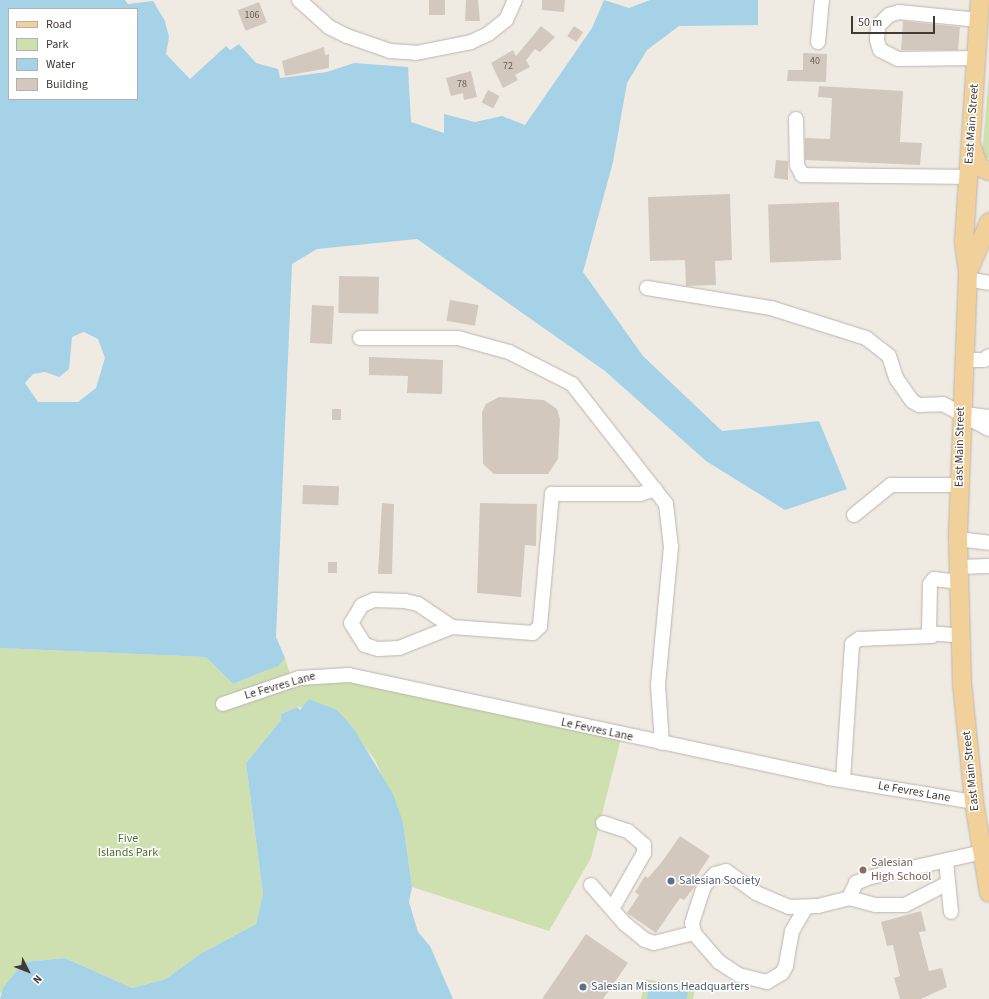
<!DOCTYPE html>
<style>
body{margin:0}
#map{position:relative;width:989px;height:999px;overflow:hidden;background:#efebe3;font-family:"Source Sans 3",sans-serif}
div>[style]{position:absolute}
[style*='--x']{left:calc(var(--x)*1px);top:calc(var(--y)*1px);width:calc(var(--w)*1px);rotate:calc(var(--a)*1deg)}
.green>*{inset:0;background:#cfe0b0}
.water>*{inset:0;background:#a5d2e7}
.building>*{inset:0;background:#d3c8bd;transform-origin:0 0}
.roads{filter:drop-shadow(0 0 1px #bdb4aa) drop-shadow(0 0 1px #bdb4aa)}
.minor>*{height:14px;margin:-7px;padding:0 7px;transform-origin:7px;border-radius:7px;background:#fff}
.major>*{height:18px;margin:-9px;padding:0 9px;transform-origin:9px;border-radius:9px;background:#f2d099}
.dots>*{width:11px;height:11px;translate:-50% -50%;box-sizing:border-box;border:2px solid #fff;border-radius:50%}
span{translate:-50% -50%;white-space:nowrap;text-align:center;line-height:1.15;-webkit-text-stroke:3px #fff;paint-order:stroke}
.number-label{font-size:10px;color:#665e56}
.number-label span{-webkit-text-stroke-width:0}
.street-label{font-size:12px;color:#413a34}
.park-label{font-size:12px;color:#4c6b2f}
.education-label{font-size:12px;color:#785e54}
.left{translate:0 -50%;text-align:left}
.service-label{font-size:12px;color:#4e5e75}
.legend{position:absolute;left:8px;top:8px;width:130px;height:92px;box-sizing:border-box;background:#fff;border:1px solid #b3b0ae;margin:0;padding:5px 7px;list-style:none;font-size:12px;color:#413a34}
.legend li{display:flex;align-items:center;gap:8px;height:20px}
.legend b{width:20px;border:1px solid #b3b0ae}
.north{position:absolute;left:8px;top:951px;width:40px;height:40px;-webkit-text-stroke:3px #fff;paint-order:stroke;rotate:132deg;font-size:11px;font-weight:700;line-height:16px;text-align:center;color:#413a34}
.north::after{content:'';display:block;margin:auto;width:14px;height:18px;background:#413a34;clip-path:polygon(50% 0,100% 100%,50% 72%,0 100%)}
.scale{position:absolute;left:851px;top:16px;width:84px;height:18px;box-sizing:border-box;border:2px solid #413a34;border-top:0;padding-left:5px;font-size:12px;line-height:14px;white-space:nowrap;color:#413a34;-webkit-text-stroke:3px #fff;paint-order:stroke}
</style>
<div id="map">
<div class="green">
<i style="clip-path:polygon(989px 75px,989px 158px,987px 159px,982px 155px)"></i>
<i style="clip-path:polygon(0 648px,206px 657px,233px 684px,266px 671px,285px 658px,290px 674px,335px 669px,623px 731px,591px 858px,549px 931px,412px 887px,403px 822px,375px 760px,337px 710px,297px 707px,281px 714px,281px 720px,246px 763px,263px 894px,256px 924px,200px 954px,166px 979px,132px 988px,65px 958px,24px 962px,0 994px)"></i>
<i style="clip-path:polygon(645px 979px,695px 988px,693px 999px,641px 999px)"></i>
</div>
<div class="water">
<i style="clip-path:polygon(evenodd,0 0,125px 0,128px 4px,153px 1px,165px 21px,169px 37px,166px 54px,190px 79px,226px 46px,230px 50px,239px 44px,256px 63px,278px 69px,280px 78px,327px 72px,354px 63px,408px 67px,411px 122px,444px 133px,444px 114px,475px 122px,502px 116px,525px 125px,592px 28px,604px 0,629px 8px,650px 0,758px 0,758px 25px,679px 26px,647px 50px,627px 83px,613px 162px,583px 272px,643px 356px,722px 431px,819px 421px,847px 489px,785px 510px,706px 461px,605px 371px,417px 239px,317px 249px,292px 264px,276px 637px,285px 658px,278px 666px,233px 684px,206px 657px,0 648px,0 0,9px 9px,137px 9px,137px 99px,9px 99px,9px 9px,0 0,84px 332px,98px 339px,105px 358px,96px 388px,78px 402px,38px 402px,25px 383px,33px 374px,45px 372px,59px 377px,69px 369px,72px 337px,84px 332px)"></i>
<i style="clip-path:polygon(309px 699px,337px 710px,354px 729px,393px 794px,403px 822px,412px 887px,409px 902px,418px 932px,430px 946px,453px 999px,0 999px,3px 988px,24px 962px,65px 958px,132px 988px,166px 979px,200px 954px,256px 924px,263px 894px,246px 763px,281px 720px,281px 714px,297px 707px,300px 710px)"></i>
<i style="clip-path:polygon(649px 985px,688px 990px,687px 999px,647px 999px)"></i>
</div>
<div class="building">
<i style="left:429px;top:0;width:16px;height:15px"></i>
<i style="clip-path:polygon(466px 0,478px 0,480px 21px,465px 21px)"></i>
<i style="clip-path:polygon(542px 0,565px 0,564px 12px,542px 10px)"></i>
<i style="left:259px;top:2px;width:22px;height:23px;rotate:69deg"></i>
<i style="clip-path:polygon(903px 21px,960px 27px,958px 50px,901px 50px)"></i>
<i style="clip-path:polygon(541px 26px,555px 37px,540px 52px,535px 49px,526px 60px,530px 67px,515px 75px,518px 80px,503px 88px,491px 63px,513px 50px,516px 56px)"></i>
<i style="left:574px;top:26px;width:11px;height:12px;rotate:34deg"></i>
<i style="clip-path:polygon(324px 47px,325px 55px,329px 54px,329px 68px,285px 76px,282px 61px)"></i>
<i style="clip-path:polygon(803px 53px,827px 54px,826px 82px,787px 81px,788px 70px,803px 70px)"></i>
<i style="clip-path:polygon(471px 71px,477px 97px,464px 100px,463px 93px,451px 96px,446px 78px)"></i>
<i style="clip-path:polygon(819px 86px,903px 91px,900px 142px,922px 143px,920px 165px,805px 160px,805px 138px,830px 139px,832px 98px,818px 97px)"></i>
<i style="left:488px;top:90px;width:13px;height:14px;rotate:27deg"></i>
<i style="clip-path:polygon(776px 160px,788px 161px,788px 180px,774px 178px)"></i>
<i style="clip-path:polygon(730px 194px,732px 260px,715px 261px,716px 285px,686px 286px,685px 260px,650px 261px,648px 197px)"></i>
<i style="left:839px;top:202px;width:58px;height:71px;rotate:88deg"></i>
<i style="left:339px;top:276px;width:40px;height:37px;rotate:1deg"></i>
<i style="left:450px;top:300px;width:29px;height:21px;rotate:10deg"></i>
<i style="left:312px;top:305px;width:22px;height:38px;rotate:3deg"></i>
<i style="clip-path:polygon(369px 357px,443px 360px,442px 394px,407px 393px,408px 376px,369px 375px)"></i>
<i style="clip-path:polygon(499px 397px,544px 400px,557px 409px,560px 419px,558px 459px,548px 474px,494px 474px,483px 464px,482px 412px,486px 404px)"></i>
<i style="left:332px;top:409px;width:9px;height:11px"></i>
<i style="left:303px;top:485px;width:36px;height:19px;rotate:2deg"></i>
<i style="clip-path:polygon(382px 503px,394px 504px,392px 574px,378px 574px)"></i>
<i style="clip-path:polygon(480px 503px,537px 504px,536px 546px,525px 545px,521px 597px,477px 593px)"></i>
<i style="left:328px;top:562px;width:9px;height:11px"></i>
<i style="clip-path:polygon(680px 836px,710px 856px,694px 880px,697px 882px,693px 889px,684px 900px,680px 898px,656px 933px,627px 913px,639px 895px,635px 892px,645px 876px,648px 878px,661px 863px)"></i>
<i style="clip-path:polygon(921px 911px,926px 931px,919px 932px,929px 971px,942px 968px,947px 987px,921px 999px,900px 999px,894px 978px,900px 976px,893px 945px,887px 946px,881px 922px)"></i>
<i style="clip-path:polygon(586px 934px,628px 963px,603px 999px,542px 999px)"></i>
</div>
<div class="roads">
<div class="minor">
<i style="--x:299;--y:0;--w:40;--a:42"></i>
<i style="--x:329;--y:27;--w:20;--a:27"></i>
<i style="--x:347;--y:36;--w:46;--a:19.2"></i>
<i style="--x:390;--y:51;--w:26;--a:4"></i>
<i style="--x:416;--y:53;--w:56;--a:-11.3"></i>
<i style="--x:471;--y:42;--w:19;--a:-25"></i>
<i style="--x:488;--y:34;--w:23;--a:-38"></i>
<i style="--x:506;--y:20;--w:22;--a:-66"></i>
<i style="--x:818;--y:42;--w:42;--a:-84.6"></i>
<i style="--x:976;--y:58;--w:78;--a:179.3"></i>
<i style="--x:898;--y:59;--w:20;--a:-153"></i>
<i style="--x:880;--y:50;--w:10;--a:-107"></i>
<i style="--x:877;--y:40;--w:14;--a:-86"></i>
<i style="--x:878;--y:26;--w:16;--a:-45"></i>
<i style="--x:889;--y:15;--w:10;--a:-17"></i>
<i style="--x:899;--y:12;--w:80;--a:5.7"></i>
<i style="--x:796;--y:119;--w:46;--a:88.8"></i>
<i style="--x:797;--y:165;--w:11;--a:63"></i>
<i style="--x:802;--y:175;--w:166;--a:0.7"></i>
<i style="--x:967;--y:279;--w:22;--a:10"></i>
<i style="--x:647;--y:288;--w:126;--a:9.2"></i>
<i style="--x:771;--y:308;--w:100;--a:17.5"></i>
<i style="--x:866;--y:338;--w:29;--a:38"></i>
<i style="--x:889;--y:356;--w:23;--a:72"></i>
<i style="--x:896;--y:378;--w:28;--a:55"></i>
<i style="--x:912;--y:401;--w:8;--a:30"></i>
<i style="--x:919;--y:405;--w:24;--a:-2"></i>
<i style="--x:943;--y:404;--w:52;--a:28.5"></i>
<i style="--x:360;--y:338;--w:98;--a:0"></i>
<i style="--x:458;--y:338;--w:53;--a:15.4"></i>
<i style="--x:509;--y:352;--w:71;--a:26.9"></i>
<i style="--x:572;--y:384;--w:152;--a:51.9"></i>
<i style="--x:666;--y:504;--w:43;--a:83.4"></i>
<i style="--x:671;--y:547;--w:139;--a:95.4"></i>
<i style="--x:658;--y:685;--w:58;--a:86.1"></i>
<i style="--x:964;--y:360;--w:20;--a:0"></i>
<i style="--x:984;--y:360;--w:6;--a:-39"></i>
<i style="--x:964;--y:414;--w:25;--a:7"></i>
<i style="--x:854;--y:515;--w:48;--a:-39"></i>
<i style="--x:891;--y:485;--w:68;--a:0"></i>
<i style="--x:958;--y:539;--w:31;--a:7"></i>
<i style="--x:958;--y:567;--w:31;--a:-2"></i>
<i style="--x:959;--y:582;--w:25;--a:-173"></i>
<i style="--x:934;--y:579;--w:6;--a:129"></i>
<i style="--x:930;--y:584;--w:49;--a:91.2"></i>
<i style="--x:929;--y:633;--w:32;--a:5"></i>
<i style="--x:452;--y:627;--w:41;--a:-145.9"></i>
<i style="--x:418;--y:604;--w:13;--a:-167"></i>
<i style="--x:405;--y:601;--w:31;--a:-178"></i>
<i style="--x:374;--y:600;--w:13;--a:157"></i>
<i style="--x:362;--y:605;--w:21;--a:121"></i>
<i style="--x:351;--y:623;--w:26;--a:58"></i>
<i style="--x:365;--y:645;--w:14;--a:17"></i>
<i style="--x:378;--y:649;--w:21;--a:-3"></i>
<i style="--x:399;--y:648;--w:57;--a:-21.6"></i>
<i style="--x:452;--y:627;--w:81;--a:4.2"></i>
<i style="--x:533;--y:633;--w:10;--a:-45"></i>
<i style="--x:540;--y:626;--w:133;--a:-84.8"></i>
<i style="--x:552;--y:494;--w:88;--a:0"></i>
<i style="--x:640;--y:494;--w:16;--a:-18"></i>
<i style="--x:223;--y:704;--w:80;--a:-18.9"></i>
<i style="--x:299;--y:678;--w:50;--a:-3.4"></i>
<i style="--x:349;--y:675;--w:490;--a:12.1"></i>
<i style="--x:828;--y:778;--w:148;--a:9.3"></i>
<i style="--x:843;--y:780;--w:136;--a:-86.2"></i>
<i style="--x:852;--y:644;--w:9;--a:-36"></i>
<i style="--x:859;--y:639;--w:73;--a:-2.4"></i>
<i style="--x:603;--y:823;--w:26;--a:18"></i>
<i style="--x:628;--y:831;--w:21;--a:41"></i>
<i style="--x:644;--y:845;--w:8;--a:90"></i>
<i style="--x:644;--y:853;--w:64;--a:119.7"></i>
<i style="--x:946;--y:861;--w:51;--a:84.4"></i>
<i style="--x:591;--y:885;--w:50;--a:49"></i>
<i style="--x:624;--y:923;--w:27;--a:39"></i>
<i style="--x:645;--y:940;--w:9;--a:18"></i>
<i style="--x:654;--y:943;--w:41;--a:-14"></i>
<i style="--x:849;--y:898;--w:17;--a:-65"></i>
<i style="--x:856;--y:883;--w:12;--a:-24"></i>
<i style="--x:867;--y:878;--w:118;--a:-12.7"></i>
<i style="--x:806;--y:907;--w:28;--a:120"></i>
<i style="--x:792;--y:931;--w:36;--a:100"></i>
<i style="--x:786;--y:966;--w:8;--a:120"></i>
<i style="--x:782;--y:973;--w:17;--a:149"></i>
<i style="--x:767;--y:982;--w:29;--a:-166"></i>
<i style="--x:739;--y:975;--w:24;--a:-147"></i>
<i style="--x:719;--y:962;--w:38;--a:-131"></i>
<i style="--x:694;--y:933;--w:10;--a:-101"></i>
<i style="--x:692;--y:923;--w:39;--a:-72"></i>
<i style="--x:704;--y:886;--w:16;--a:-47"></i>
<i style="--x:715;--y:874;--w:11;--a:-15"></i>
<i style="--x:726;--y:871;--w:37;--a:36"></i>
<i style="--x:756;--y:893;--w:36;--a:23"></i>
<i style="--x:789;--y:907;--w:29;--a:-2"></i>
<i style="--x:818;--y:906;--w:32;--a:-14"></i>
<i style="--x:849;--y:898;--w:28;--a:15"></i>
<i style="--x:876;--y:905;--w:29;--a:0"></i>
<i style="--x:905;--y:905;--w:48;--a:-27.1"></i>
</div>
<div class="major">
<i style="--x:980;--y:0;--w:244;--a:93.8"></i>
<i style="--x:964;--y:243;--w:30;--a:82"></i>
<i style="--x:968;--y:273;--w:266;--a:92.2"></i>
<i style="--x:958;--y:539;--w:144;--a:88.4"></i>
<i style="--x:962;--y:683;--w:120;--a:84.2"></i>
<i style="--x:974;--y:802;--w:92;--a:80.6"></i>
<i style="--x:972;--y:147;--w:21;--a:71"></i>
<i style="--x:979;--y:167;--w:11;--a:22"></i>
<i style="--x:968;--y:272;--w:54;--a:-67.2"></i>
</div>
</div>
<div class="dots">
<i style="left:863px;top:870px;background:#8d6e63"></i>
<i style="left:671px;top:881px;background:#5c6f8a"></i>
<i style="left:583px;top:987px;background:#5c6f8a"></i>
</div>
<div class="number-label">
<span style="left:252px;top:16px">106</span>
<span style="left:815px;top:62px">40</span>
<span style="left:508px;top:67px">72</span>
<span style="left:462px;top:85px">78</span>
</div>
<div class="street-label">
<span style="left:972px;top:124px;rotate:-86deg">East Main Street</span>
<span style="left:960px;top:447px;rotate:-89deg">East Main Street</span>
<span style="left:280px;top:686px;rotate:-16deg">Le Fevres Lane</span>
<span style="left:597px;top:730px;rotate:12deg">Le Fevres Lane</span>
<span style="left:971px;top:771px;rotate:-96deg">East Main Street</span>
<span style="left:914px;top:792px;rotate:10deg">Le Fevres Lane</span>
</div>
<div class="park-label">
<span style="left:128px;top:846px">Five<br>Islands Park</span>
</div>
<div class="education-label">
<span class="left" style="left:871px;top:870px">Salesian<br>High School</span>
</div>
<div class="service-label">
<span class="left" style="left:679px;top:881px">Salesian Society</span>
<span class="left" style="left:591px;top:987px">Salesian Missions Headquarters</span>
</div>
<ul class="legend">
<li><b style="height:5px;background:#f2d099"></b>Road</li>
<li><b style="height:11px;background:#cfe0b0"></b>Park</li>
<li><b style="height:11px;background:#a5d2e7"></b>Water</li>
<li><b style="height:11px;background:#d3c8bd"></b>Building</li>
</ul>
<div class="north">N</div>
<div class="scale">50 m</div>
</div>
